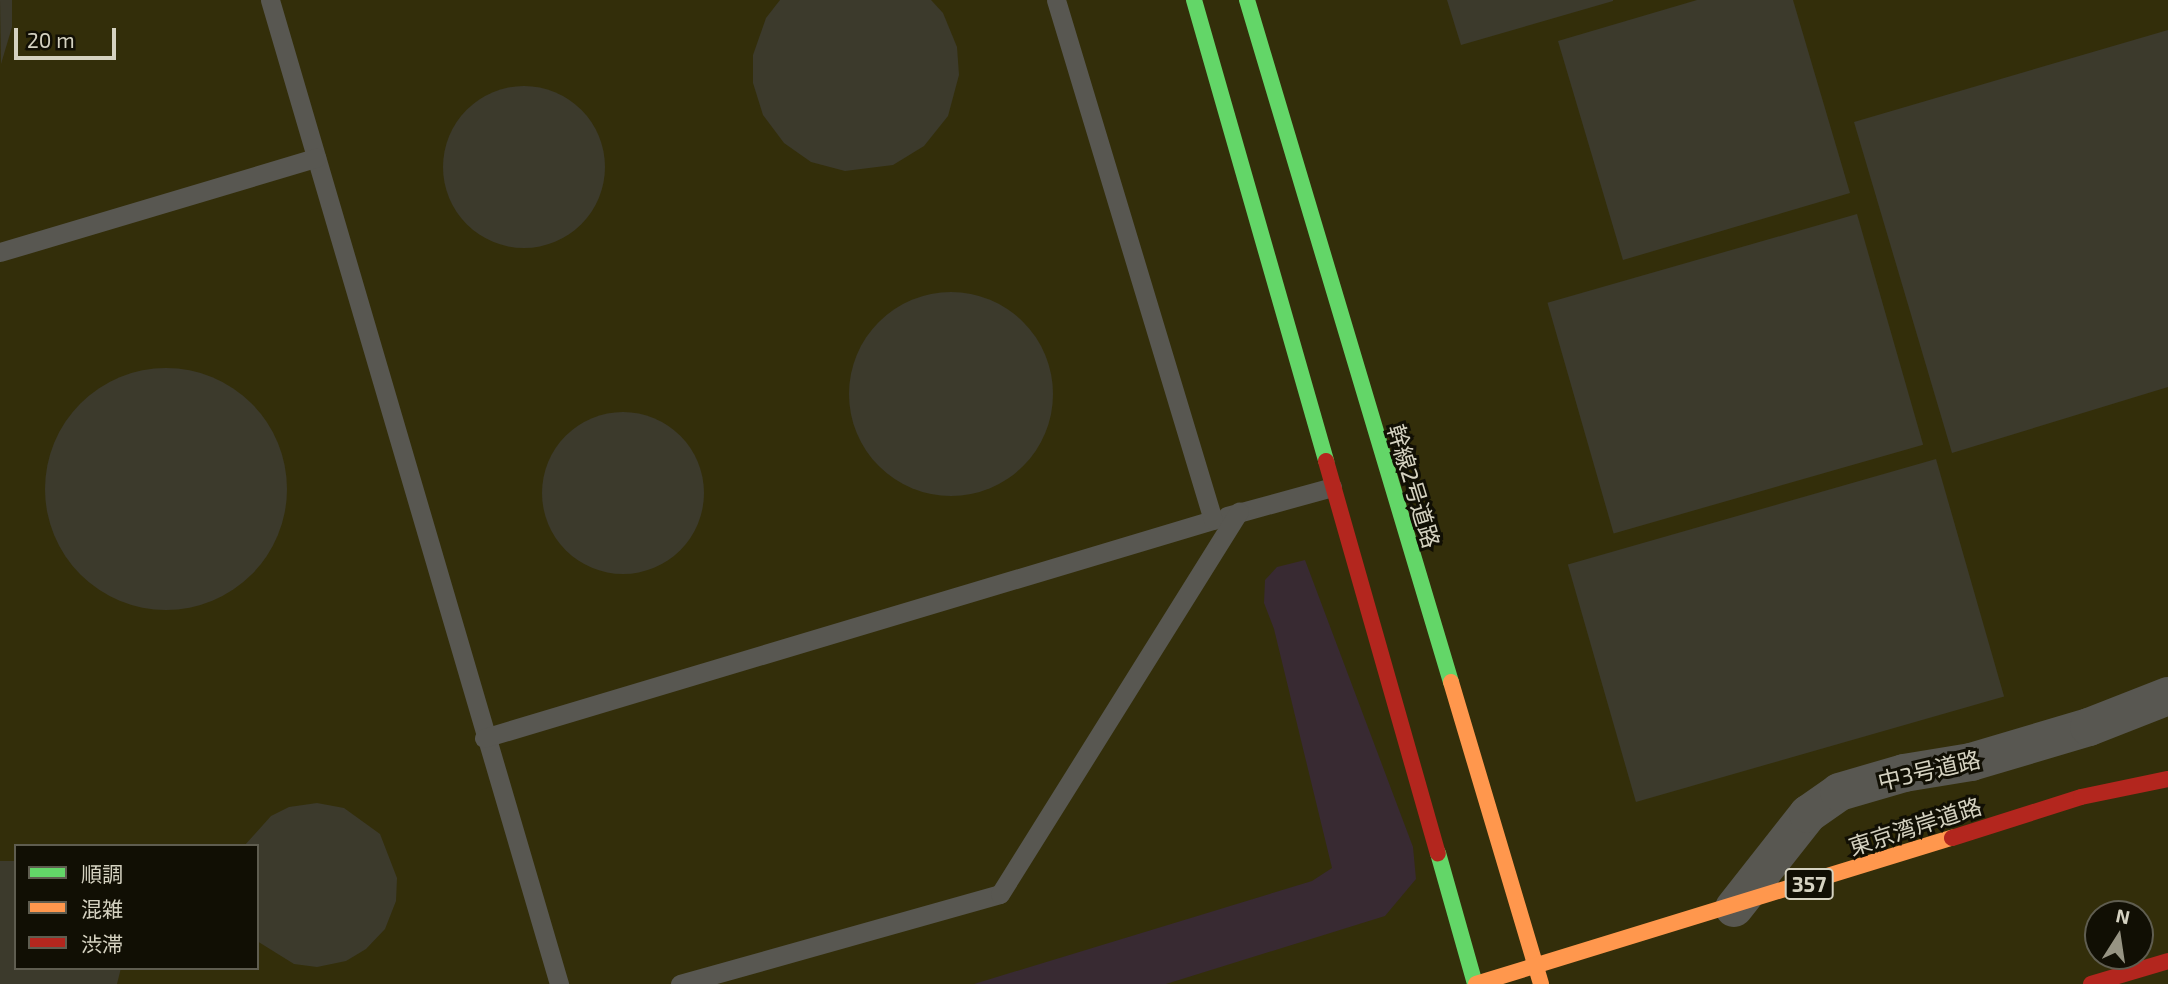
<!DOCTYPE html>
<meta charset="utf-8">
<style>
body{margin:0}
#map{position:relative;width:2168px;height:984px;overflow:hidden;background:#232010;font-family:"Exo 2","Noto Sans JP",sans-serif}
div>[style]{position:absolute}
[style*='--x']{left:calc(var(--x)*1px);top:calc(var(--y)*1px);width:calc(var(--w)*1px);rotate:calc(var(--a)*1deg)}
.built>*{inset:0;background:#332e0a}
.green>*{inset:0;background:#382a32}
.building>*{inset:0;background:#3c3a2c;transform-origin:0 0}
.round{border-radius:50%}
.lane>*{height:19px;margin:-9.5px;padding:0 9.5px;transform-origin:9.5px;border-radius:9.5px;background:#585751}
.street>*{height:38px;margin:-19px;padding:0 19px;transform-origin:19px;border-radius:19px;background:#585751}
.fast>*{height:16px;margin:-8px;padding:0 8px;transform-origin:8px;border-radius:8px;background:#63d668}
.slow>*{height:16px;margin:-8px;padding:0 8px;transform-origin:8px;border-radius:8px;background:#ff974d}
.jam>*{height:16px;margin:-8px;padding:0 8px;transform-origin:8px;border-radius:8px;background:#b3261e}
span{translate:-50% -50%;white-space:nowrap;text-align:center;line-height:1.15;-webkit-text-stroke:6px #110f04;paint-order:stroke}
.shield-label span{padding:2px 5px;background:#110f04;border:2px solid;border-radius:5px;-webkit-text-stroke-width:0}
.shield-label{font-size:21px;color:#d5d2c1;font-weight:700}
.street-label{font-size:23px;color:#d5d2c1}
.legend{position:absolute;left:14px;top:844px;width:245px;height:126px;box-sizing:border-box;background:#110f04;border:2px solid #5f5d50;margin:0;padding:9px 12px;list-style:none;font-size:21px;color:#d5d2c1}
.legend li{display:flex;align-items:center;gap:14px;height:35px}
.legend b{width:35px;border:2px solid #5f5d50}
.north{position:absolute;left:2084px;top:900px;width:70px;height:70px;box-sizing:border-box;background:#110f04;border:2px solid #5f5d50;border-radius:50%;rotate:12deg;font-size:19px;font-weight:700;line-height:28px;text-align:center;color:#d5d2c1}
.north::after{content:'';display:block;margin:auto;width:24px;height:32px;background:#979483;clip-path:polygon(50% 0,100% 100%,50% 72%,0 100%)}
.scale{position:absolute;left:14px;top:28px;width:102px;height:32px;box-sizing:border-box;border:4px solid #d5d2c1;border-top:0;padding-left:9px;font-size:21px;line-height:24px;white-space:nowrap;color:#d5d2c1;-webkit-text-stroke:5px #110f04;paint-order:stroke}
</style>
<div id="map">
<div class="built">
<i style="clip-path:polygon(evenodd,0 0,2168px 0,2168px 984px,0 984px,0 0,16px 846px,257px 846px,257px 968px,16px 968px,16px 846px,0 0,2098px 914px,2140px 914px,2140px 956px,2098px 956px,2098px 914px)"></i>
</div>
<div class="green">
<i style="clip-path:polygon(1305px 560px,1413px 847px,1416px 879px,1385px 916px,1166px 984px,974px 984px,1312px 881px,1332px 868px,1274px 629px,1264px 603px,1265px 580px,1277px 567px)"></i>
</div>
<div class="building">
<i style="clip-path:polygon(0 0,12px 0,12px 27px,1px 64px)"></i>
<i style="clip-path:polygon(780px 0,931px 0,943px 13px,957px 47px,959px 75px,948px 116px,924px 146px,893px 165px,845px 171px,811px 162px,784px 143px,763px 115px,753px 83px,753px 55px,766px 18px)"></i>
<i style="clip-path:polygon(1447px 0,1613px 0,1613px 1px,1461px 45px)"></i>
<i style="clip-path:polygon(1697px 0,1793px 0,1850px 193px,1623px 260px,1558px 41px)"></i>
<i style="clip-path:polygon(2168px 30px,2168px 387px,1952px 453px,1854px 122px)"></i>
<i class="round" style="left:443px;top:86px;width:162px;height:162px"></i>
<i style="left:1857px;top:214px;width:240px;height:322px;rotate:74deg"></i>
<i class="round" style="left:849px;top:292px;width:204px;height:204px"></i>
<i class="round" style="left:45px;top:368px;width:242px;height:242px"></i>
<i class="round" style="left:542px;top:412px;width:162px;height:162px"></i>
<i style="left:1936px;top:459px;width:247px;height:383px;rotate:74deg"></i>
<i style="clip-path:polygon(317px 803px,344px 808px,380px 834px,397px 878px,396px 901px,385px 929px,366px 949px,346px 961px,317px 967px,294px 964px,257px 941px,257px 846px,244px 846px,271px 816px,289px 807px)"></i>
<i style="clip-path:polygon(0 861px,16px 861px,16px 968px,121px 968px,117px 984px,0 984px)"></i>
</div>
<div class="lane">
<i style="--x:270;--y:0;--w:1026;--a:73.63"></i>
<i style="--x:0;--y:252;--w:330;--a:-16.6"></i>
<i style="--x:1227;--y:516;--w:109;--a:-15.4"></i>
<i style="--x:484;--y:738;--w:761;--a:-16.65"></i>
<i style="--x:1213;--y:520;--w:543;--a:-106.8"></i>
<i style="--x:680;--y:984;--w:332;--a:-15.7"></i>
<i style="--x:1000;--y:894;--w:451;--a:-58"></i>
</div>
<div class="street">
<i style="--x:1734;--y:908;--w:120;--a:-51.8"></i>
<i style="--x:1808;--y:814;--w:38;--a:-35"></i>
<i style="--x:1839;--y:792;--w:68;--a:-16.3"></i>
<i style="--x:1904;--y:773;--w:68;--a:-9.3"></i>
<i style="--x:1971;--y:762;--w:123;--a:-16.5"></i>
<i style="--x:2089;--y:727;--w:85;--a:-21.4"></i>
</div>
<div class="fast">
<i style="--x:1194;--y:0;--w:480;--a:74"></i>
<i style="--x:1247;--y:0;--w:712;--a:73.35"></i>
<i style="--x:1438;--y:853;--w:136;--a:74.2"></i>
</div>
<div class="slow">
<i style="--x:1451;--y:682;--w:315;--a:73.4"></i>
<i style="--x:1476;--y:984;--w:498;--a:-17.1"></i>
</div>
<div class="jam">
<i style="--x:1326;--y:461;--w:408;--a:74.1"></i>
<i style="--x:1952;--y:838;--w:135;--a:-17.6"></i>
<i style="--x:2081;--y:797;--w:89;--a:-11.7"></i>
<i style="--x:2091;--y:984;--w:80;--a:-16.6"></i>
</div>
<div class="shield-label">
<span style="left:1809px;top:884px">357</span>
</div>
<div class="street-label">
<span style="left:1414px;top:486px;rotate:73deg">幹線2号道路</span>
<span style="left:1929px;top:770px;rotate:-13deg">中3号道路</span>
<span style="left:1915px;top:826px;rotate:-18deg">東京湾岸道路</span>
</div>
<ul class="legend">
<li><b style="height:9px;background:#63d668"></b>順調</li>
<li><b style="height:9px;background:#ff974d"></b>混雑</li>
<li><b style="height:9px;background:#b3261e"></b>渋滞</li>
</ul>
<div class="north">N</div>
<div class="scale">20 m</div>
</div>
